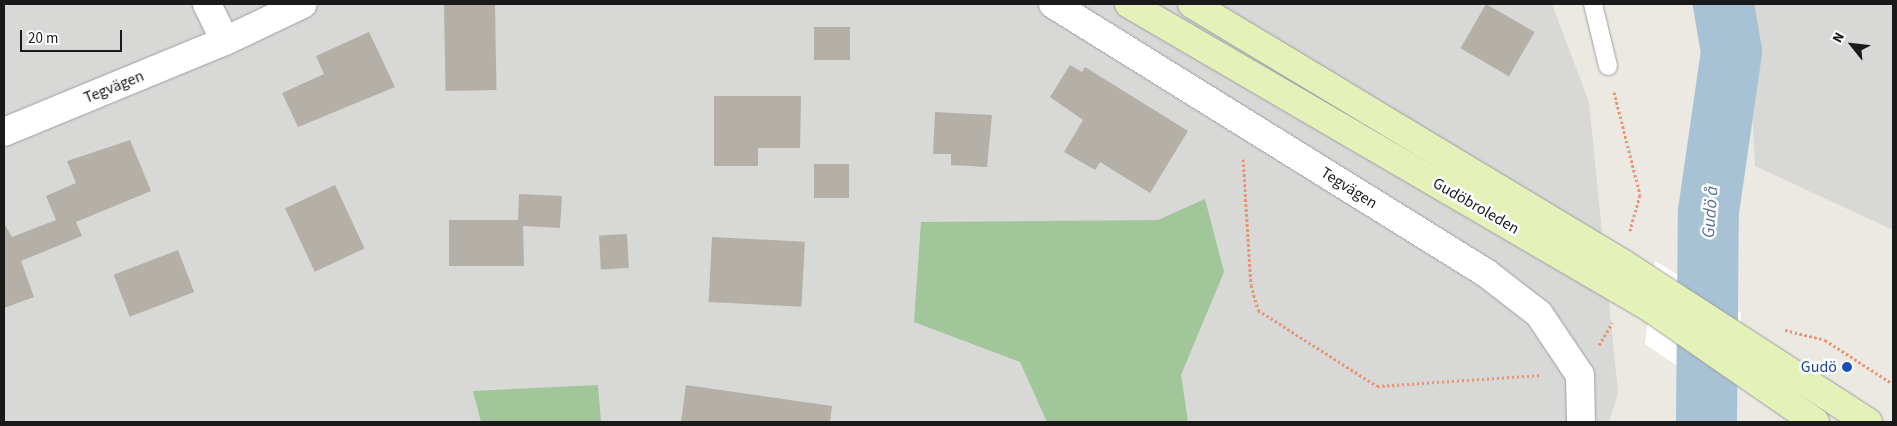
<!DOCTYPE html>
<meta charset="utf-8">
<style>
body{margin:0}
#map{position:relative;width:1897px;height:426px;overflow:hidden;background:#ebe9e1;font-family:"Source Sans 3",sans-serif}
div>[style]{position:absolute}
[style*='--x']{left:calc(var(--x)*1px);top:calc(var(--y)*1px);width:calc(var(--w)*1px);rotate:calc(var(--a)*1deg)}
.residential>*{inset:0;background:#d8d8d7}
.forest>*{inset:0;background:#a0c69a}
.pier>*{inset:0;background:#fff}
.river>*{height:61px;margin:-30.5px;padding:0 30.5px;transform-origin:30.5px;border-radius:30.5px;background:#a6c2d4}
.building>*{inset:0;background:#b4afa7;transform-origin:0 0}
.path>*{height:3px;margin-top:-1.5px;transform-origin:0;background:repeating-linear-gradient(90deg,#e89475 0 2.5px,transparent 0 5px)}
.roads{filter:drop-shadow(0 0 1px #9e9e9e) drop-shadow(0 0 1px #9e9e9e)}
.service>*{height:18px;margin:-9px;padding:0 9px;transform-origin:9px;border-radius:9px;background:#fff}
.minor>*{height:28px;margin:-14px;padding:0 14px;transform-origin:14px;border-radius:14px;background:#fff}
.secondary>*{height:28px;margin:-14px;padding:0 14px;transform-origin:14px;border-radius:14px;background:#e4f1b9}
.dots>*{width:14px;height:14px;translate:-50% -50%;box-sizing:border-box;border:2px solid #fff;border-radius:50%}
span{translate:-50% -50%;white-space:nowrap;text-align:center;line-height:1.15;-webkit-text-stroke:5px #fff;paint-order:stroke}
.street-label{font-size:16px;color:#1a1a1a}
.transit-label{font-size:16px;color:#164399}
.right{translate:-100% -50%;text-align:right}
.water-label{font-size:18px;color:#536c9e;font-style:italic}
.frame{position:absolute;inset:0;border:5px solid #1a1a1a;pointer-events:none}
.north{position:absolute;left:1827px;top:20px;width:50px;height:50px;-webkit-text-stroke:4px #fff;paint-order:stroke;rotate:299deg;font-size:14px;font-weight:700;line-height:20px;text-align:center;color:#1a1a1a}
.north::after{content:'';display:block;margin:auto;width:18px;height:22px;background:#1a1a1a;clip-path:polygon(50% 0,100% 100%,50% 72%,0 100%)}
.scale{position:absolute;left:20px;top:30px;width:102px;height:22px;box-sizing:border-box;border:2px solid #1a1a1a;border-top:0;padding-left:6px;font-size:15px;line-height:18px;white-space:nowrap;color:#1a1a1a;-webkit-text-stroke:4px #fff;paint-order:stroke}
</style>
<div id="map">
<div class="residential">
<i style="clip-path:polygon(4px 4px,1552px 4px,1589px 102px,1618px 393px,1609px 422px,4px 422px)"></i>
<i style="clip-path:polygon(1746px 4px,1893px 4px,1893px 230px,1755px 166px)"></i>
</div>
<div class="forest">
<i style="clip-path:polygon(1205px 199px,1224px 272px,1181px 375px,1188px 422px,1047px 422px,1020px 362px,914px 322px,921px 222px,1158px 220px)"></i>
<i style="clip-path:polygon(598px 385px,601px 422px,481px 422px,473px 391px)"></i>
</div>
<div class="pier">
<i style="clip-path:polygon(1655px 261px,1741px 313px,1735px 405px,1645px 344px)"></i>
</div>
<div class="river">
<i style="--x:1706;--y:422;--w:211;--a:-89.5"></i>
<i style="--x:1708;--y:211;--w:162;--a:-81.8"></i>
<i style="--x:1731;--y:51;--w:48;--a:-99.7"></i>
</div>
<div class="building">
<i style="left:495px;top:4px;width:86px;height:51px;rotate:89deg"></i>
<i style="left:1486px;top:4px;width:56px;height:51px;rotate:30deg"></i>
<i style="left:814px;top:27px;width:36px;height:33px"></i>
<i style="clip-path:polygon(369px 32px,395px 87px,298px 127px,282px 93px,324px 74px,316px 56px)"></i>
<i style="clip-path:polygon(1070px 65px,1082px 72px,1085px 67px,1188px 131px,1150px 193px,1100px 162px,1095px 170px,1064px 152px,1083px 120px,1050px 97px)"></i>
<i style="clip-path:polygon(714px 96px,801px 96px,800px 148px,758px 148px,758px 166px,714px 166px)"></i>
<i style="clip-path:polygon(935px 112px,992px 115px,987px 167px,951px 165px,951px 154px,933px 154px)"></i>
<i style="clip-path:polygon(130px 140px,151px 191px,76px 222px,82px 236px,21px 261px,34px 297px,4px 308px,4px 223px,12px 237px,56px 220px,46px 196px,76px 183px,67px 161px)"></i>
<i style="left:814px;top:164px;width:35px;height:34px"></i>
<i style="left:335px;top:185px;width:70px;height:55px;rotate:65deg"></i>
<i style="clip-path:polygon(519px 194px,562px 196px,560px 228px,523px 226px,524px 266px,449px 266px,449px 220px,518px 220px)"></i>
<i style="left:627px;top:234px;width:34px;height:28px;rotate:87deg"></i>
<i style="left:712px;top:237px;width:93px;height:65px;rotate:3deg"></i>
<i style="left:178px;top:250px;width:45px;height:69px;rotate:69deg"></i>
<i style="clip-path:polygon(686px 385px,832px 406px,830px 422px,681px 422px)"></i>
</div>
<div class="path">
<i style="--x:1614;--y:92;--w:106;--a:75.8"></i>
<i style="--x:1640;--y:195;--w:37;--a:106"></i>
<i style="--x:1243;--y:159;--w:126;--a:86.4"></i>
<i style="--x:1251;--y:285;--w:26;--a:74"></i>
<i style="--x:1258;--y:310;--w:141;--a:32.6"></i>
<i style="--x:1377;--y:386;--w:165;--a:-3.8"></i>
<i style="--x:1785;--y:330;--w:41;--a:14"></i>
<i style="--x:1825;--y:340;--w:81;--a:32.9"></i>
<i style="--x:1599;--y:345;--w:26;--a:-59"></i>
</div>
<div class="roads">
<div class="service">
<i style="--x:1593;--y:4;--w:64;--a:76.4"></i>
</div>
<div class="minor">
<i style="--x:207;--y:4;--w:41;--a:64.1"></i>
<i style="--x:225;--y:41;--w:86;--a:-25.4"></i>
<i style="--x:1053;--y:4;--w:510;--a:31.85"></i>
<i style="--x:1486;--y:273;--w:67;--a:37.7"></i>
<i style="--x:1539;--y:314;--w:73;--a:56.1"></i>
<i style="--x:1580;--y:375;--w:47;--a:88.8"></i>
<i style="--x:4;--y:132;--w:239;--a:-22.4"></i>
</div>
<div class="secondary">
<i style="--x:1129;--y:4;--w:602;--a:30.23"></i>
<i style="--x:1649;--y:307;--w:202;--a:34.7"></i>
<i style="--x:1192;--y:4;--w:502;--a:31.06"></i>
<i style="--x:1622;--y:263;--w:293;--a:32.9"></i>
</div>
</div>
<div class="dots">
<i style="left:1847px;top:367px;background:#1a4fb4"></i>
</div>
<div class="street-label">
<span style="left:114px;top:87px;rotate:-22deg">Tegvägen</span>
<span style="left:1349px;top:188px;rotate:32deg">Tegvägen</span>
<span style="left:1476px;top:206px;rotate:30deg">Gudöbroleden</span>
</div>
<div class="transit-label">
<span class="right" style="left:1837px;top:367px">Gudö</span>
</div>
<div class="water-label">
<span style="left:1711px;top:212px;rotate:-86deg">Gudö å</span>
</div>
<div class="frame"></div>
<div class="north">N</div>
<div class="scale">20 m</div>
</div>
